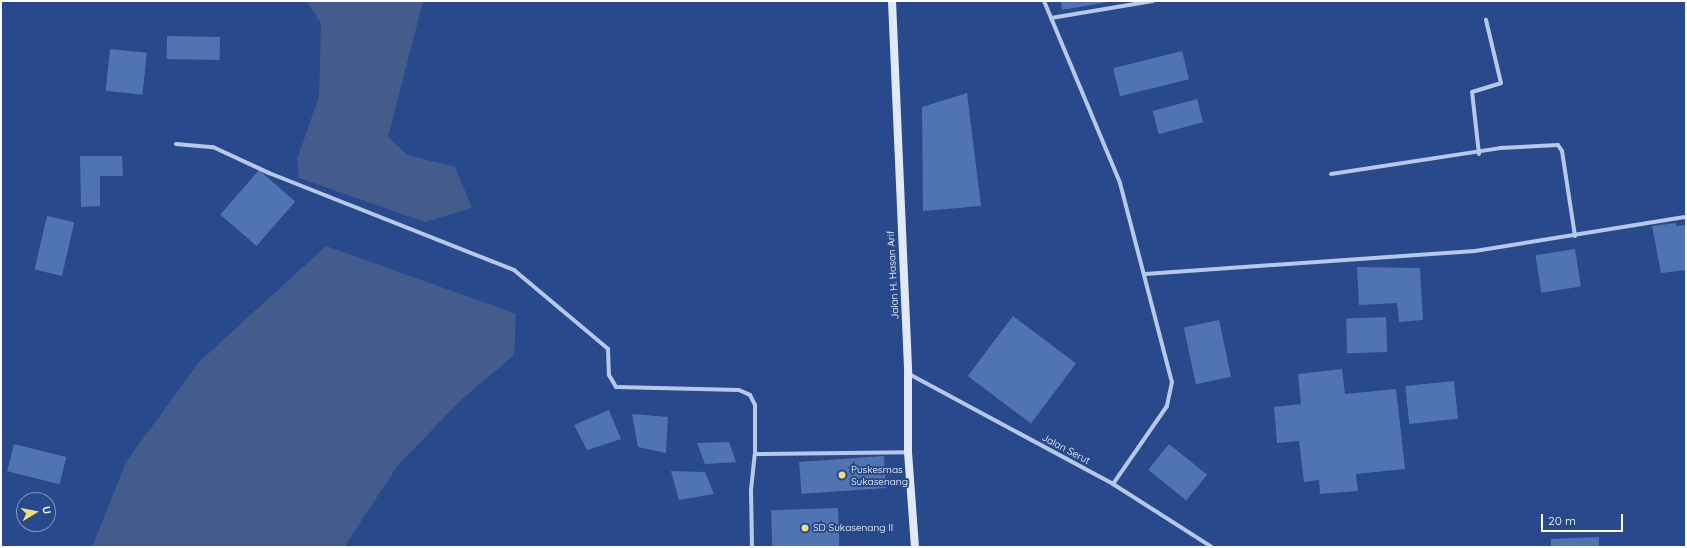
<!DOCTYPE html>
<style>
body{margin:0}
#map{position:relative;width:1687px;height:548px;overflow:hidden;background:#284a8c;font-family:Quicksand,sans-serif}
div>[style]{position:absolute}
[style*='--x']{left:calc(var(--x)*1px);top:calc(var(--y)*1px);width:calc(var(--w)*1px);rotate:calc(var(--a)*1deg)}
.water>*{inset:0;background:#445c8c}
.building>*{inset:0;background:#5073b2;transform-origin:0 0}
.street>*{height:4px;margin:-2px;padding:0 2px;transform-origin:2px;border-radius:2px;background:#b7c9ea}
.secondary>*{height:8px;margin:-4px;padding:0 4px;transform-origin:4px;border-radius:4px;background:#e1e9f8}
.dots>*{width:11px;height:11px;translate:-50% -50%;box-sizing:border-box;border:2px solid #284a8c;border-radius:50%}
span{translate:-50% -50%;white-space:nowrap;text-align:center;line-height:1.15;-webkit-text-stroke:4px #284a8c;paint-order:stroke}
.street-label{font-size:10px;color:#fff}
.poi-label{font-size:10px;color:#fff}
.left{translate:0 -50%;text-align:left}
.frame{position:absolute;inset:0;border:2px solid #fff;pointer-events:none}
.north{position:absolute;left:16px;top:492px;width:40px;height:40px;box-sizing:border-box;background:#284a8c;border:1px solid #7e92ba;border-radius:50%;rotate:80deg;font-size:11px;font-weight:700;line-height:16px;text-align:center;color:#fff}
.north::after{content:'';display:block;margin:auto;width:14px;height:18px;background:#f2db7d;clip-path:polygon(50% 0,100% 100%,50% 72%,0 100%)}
.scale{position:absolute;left:1541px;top:514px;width:82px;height:18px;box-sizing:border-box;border:2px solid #fff;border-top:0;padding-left:5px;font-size:12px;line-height:14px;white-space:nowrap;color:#fff;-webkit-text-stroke:3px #284a8c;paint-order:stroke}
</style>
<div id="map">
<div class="water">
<i style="clip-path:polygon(307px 1px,423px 1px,388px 137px,407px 155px,455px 167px,472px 208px,425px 222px,299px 178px,297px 159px,319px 97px,321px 24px)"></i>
<i style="clip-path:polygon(326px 246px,516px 314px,514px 355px,460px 401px,398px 465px,344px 547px,92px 547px,126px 462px,199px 362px)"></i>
</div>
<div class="building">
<i style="clip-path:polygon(1061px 1px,1108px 1px,1108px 2px,1062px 10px)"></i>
<i style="left:167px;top:36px;width:53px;height:23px;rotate:1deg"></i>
<i style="left:110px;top:49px;width:37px;height:42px;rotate:6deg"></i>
<i style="left:1182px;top:51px;width:29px;height:71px;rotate:76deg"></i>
<i style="clip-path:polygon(967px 93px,981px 206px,923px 211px,922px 107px)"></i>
<i style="left:1197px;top:99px;width:24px;height:46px;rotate:75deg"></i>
<i style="clip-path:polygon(80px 156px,122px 156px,123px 176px,100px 176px,100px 206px,81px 207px)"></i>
<i style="left:259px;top:170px;width:48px;height:59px;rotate:41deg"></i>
<i style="left:47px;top:216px;width:28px;height:55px;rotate:13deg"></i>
<i style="clip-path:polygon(1676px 223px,1676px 226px,1686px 225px,1686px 270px,1661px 273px,1652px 226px)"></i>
<i style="left:1575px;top:249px;width:38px;height:40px;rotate:81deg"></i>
<i style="clip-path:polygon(1357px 267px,1420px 268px,1423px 320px,1399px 322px,1397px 303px,1359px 305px)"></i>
<i style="left:1013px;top:316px;width:79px;height:75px;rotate:37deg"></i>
<i style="left:1386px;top:317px;width:35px;height:40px;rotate:88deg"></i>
<i style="left:1219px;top:320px;width:58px;height:36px;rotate:78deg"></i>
<i style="clip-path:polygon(1342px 369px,1345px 394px,1396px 389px,1405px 469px,1356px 474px,1358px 491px,1320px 494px,1319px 480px,1304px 482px,1299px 441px,1277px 443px,1274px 407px,1301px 404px,1298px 374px)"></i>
<i style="left:1454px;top:381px;width:38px;height:49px;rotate:84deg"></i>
<i style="clip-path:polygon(609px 410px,621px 439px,587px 450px,574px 425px)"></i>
<i style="clip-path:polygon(632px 414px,668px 417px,666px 453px,638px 447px)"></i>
<i style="clip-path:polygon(729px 442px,736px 462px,705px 464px,697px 443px)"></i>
<i style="left:14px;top:444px;width:54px;height:28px;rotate:14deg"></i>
<i style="left:1169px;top:444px;width:49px;height:33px;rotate:39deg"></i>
<i style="left:884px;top:456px;width:32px;height:85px;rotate:86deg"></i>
<i style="clip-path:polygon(671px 471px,705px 472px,714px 494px,679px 500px)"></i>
<i style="left:838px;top:508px;width:38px;height:67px;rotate:88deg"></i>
<i style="clip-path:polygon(1599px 537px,1599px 547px,1551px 547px,1551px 539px)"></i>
</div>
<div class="street">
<i style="--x:1044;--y:1;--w:197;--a:67.3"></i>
<i style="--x:1120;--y:183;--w:206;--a:75.4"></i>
<i style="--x:1172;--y:382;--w:25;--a:102"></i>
<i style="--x:1167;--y:406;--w:95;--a:124.7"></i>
<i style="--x:1051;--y:18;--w:103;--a:-9.5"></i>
<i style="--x:176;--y:144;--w:37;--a:5"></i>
<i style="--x:213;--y:147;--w:62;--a:24.9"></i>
<i style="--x:269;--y:173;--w:264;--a:21.6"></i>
<i style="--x:514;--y:270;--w:123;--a:40"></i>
<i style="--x:608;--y:349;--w:26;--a:88"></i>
<i style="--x:609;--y:375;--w:14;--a:60"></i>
<i style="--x:616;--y:387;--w:123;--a:1.4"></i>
<i style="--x:739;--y:390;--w:12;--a:24"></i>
<i style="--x:750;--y:395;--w:11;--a:63"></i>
<i style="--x:755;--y:405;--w:49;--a:90"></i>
<i style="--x:755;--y:454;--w:153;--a:-0.7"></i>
<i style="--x:1479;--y:154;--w:62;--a:-96.4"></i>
<i style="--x:1472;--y:92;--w:30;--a:-17"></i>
<i style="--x:1501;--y:83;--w:65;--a:-103.4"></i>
<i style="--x:1331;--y:174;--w:171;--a:-8.7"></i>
<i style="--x:1500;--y:148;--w:58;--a:-3"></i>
<i style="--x:1558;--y:145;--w:7;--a:56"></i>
<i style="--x:1562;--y:151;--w:86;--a:81.3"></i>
<i style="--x:1145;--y:274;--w:331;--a:-4"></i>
<i style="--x:1475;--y:251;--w:214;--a:-9.2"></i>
<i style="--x:909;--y:374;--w:232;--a:28.3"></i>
<i style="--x:1113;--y:484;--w:117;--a:32.5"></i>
<i style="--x:752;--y:547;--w:57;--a:-91"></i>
<i style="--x:751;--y:490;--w:36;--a:-84"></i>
</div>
<div class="secondary">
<i style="--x:892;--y:1;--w:372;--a:87.5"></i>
<i style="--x:908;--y:373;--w:79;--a:90"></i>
<i style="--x:908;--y:452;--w:95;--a:85.8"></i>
</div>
<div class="dots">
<i style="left:842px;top:475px;background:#f2db7d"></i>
<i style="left:805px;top:528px;background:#f2db7d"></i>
</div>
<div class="street-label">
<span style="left:893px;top:275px;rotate:-93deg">Jalan H. Hasan Arif</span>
<span style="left:1066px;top:449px;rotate:28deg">Jalan Serut</span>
</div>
<div class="poi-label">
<span class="left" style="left:851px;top:475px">Puskesmas<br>Sukasenang</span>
<span class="left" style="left:813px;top:528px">SD Sukasenang II</span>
</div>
<div class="frame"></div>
<div class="north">U</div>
<div class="scale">20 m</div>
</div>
